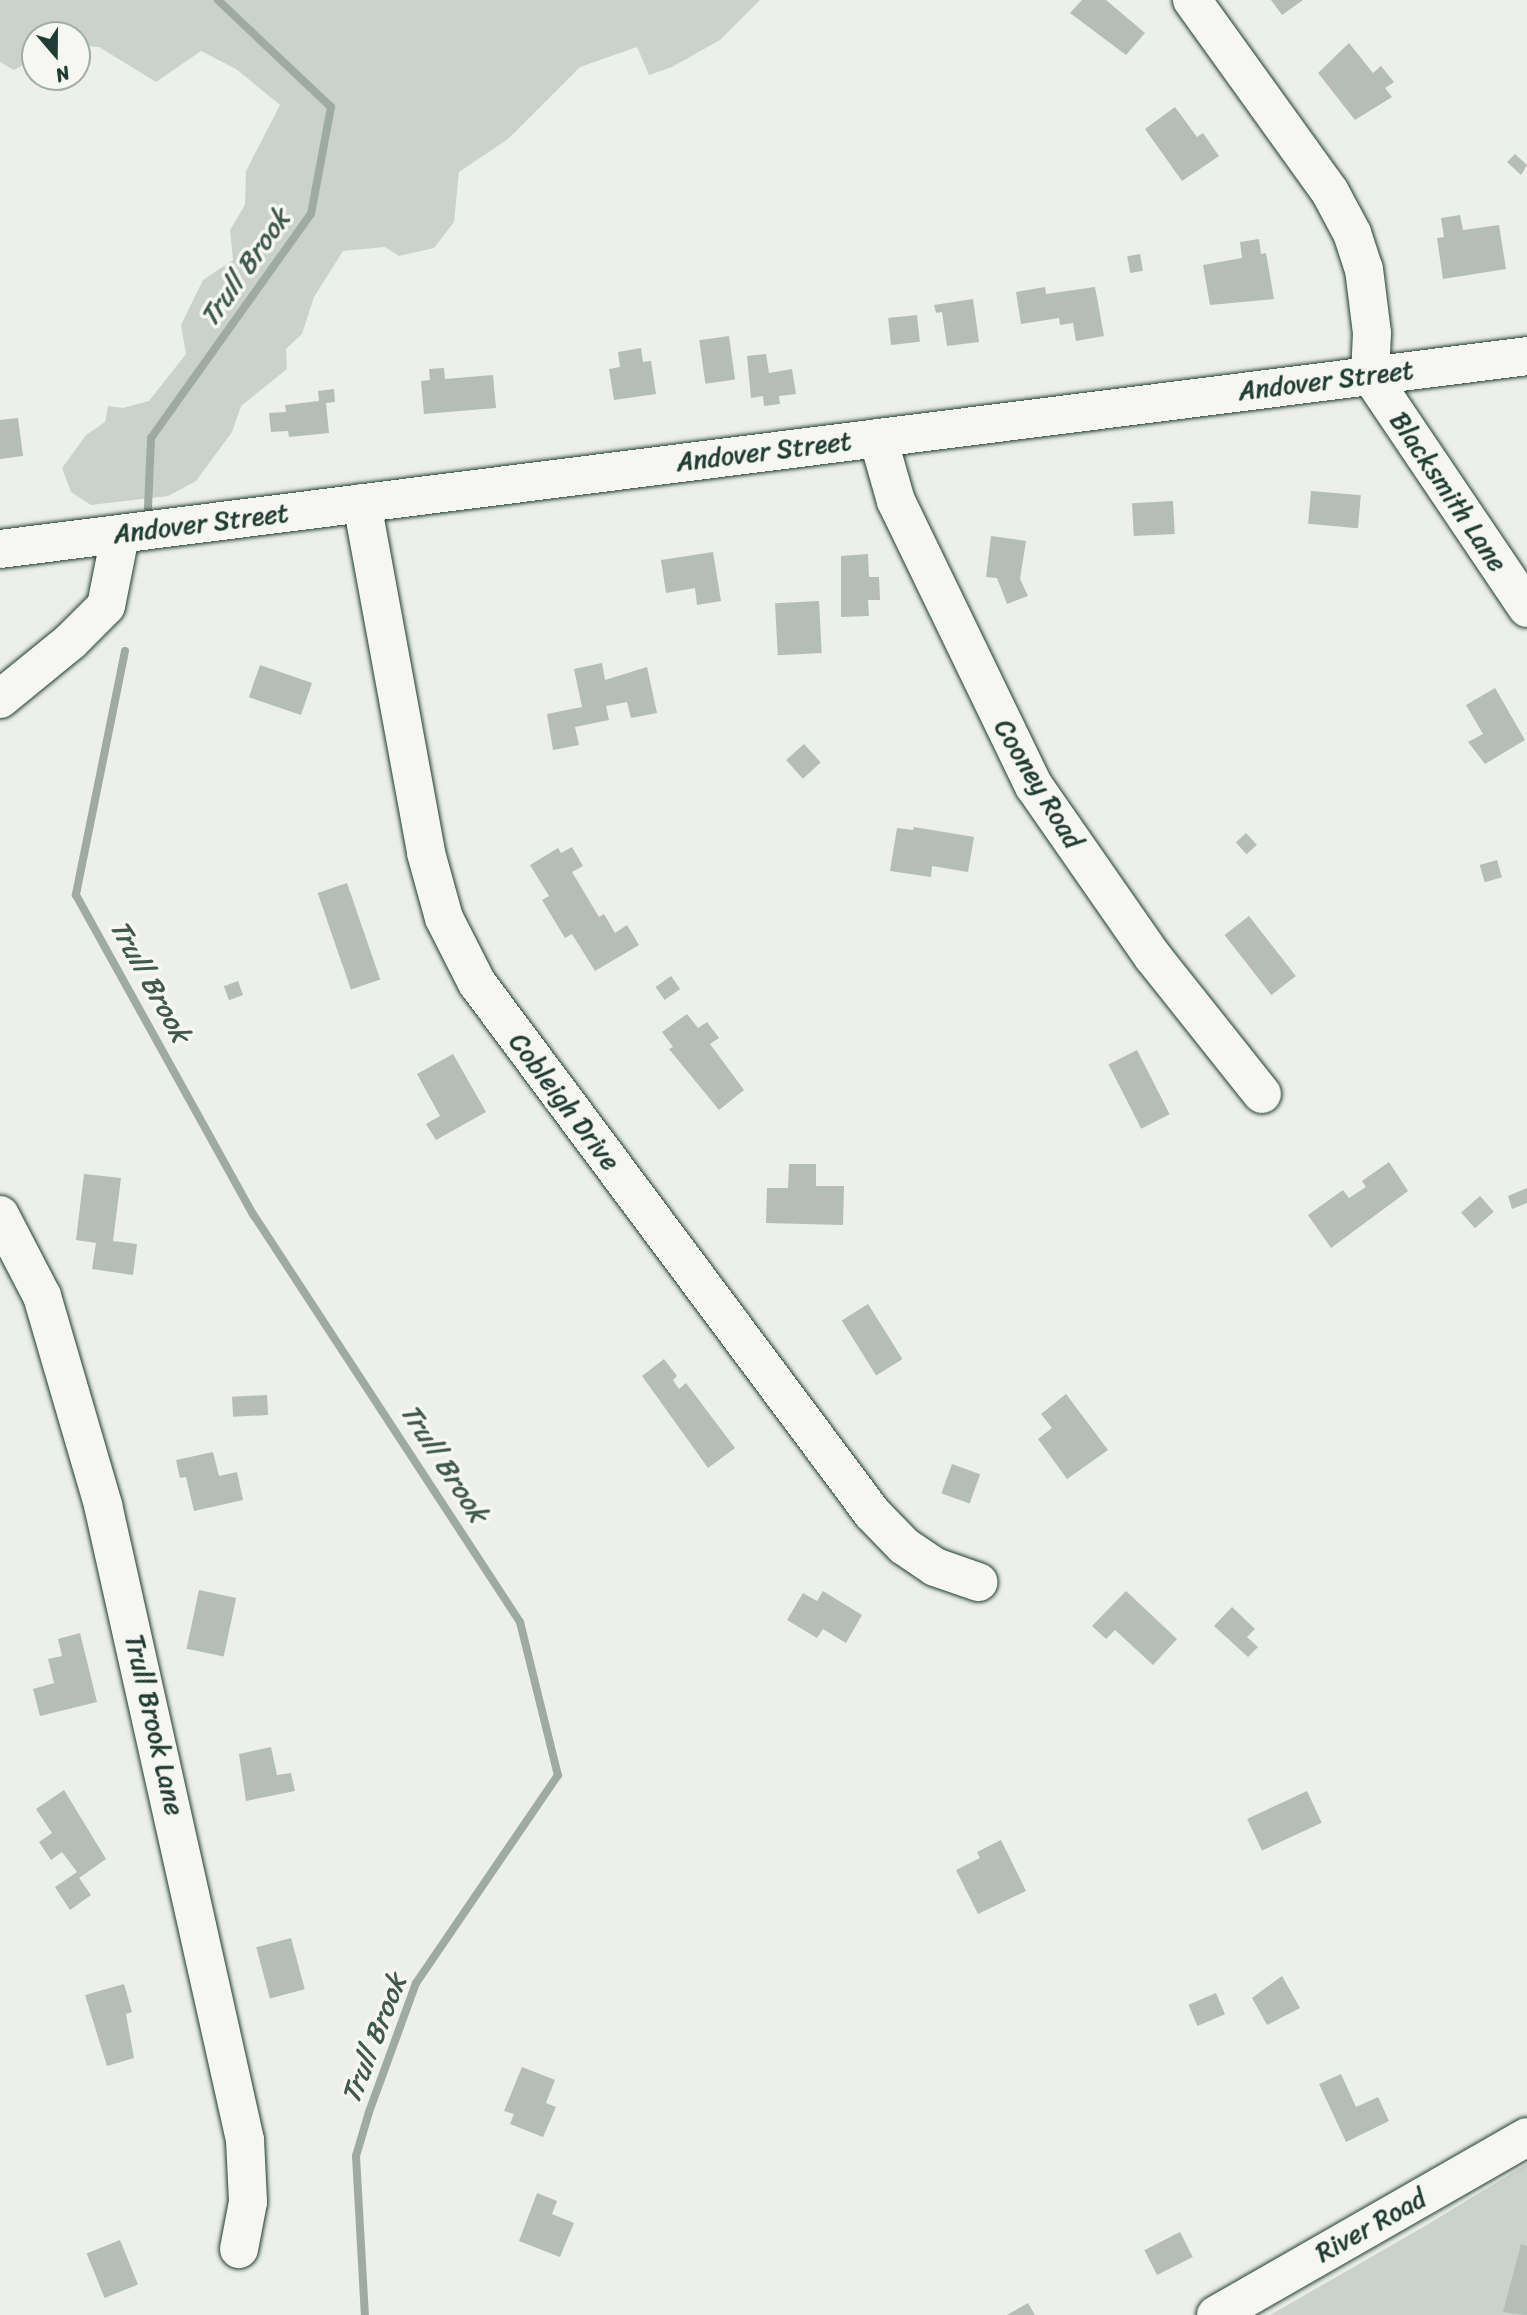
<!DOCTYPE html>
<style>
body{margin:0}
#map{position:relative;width:1527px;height:2315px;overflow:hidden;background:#edefea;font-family:Sriracha,sans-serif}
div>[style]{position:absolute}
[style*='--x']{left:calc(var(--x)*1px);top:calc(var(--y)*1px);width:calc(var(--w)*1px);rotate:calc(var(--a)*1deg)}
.green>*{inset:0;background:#cbd2cc}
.stream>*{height:8px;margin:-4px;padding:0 4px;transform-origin:4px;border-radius:4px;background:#9faaa4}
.building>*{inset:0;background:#b4bdb8;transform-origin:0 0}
.roads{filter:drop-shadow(0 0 2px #1f3d34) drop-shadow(0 0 2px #1f3d34)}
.minor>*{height:38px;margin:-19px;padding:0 19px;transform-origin:19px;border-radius:19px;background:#f6f6f2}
.major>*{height:38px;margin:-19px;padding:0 19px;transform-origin:19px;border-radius:19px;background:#f6f6f2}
span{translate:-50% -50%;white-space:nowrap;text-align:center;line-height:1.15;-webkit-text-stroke:7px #f6f6f2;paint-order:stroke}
.street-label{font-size:26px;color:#1f3d34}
.water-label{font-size:28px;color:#3f5850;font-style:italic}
.north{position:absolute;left:21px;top:21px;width:70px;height:70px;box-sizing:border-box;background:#f6f6f2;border:2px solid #a0aca6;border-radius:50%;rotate:160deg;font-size:19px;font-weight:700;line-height:28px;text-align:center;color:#1f3d34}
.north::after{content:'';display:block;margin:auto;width:24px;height:32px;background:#1f3d34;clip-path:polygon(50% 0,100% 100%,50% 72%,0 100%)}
</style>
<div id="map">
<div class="green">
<i style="clip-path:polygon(0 0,760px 0,720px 40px,672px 67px,649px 75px,637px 47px,580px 67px,508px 139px,459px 172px,454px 222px,434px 248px,399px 256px,385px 247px,343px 251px,314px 297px,302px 334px,286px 349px,287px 369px,241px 406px,232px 432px,196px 481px,168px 496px,91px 505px,71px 492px,62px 468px,86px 435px,105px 422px,108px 406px,123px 408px,149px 401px,186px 354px,181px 325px,203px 280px,233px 260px,230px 230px,245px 205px,246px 171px,280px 105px,236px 69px,201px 51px,156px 82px,99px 47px,77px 46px,77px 35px,35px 35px,35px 58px,14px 70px,0 62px)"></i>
<i style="clip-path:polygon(1527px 2164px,1527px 2315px,1270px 2315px,1425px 2226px)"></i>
</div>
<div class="stream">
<i style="--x:148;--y:508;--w:70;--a:-87.5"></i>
<i style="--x:151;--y:438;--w:275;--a:-54.5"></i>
<i style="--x:311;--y:214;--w:109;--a:-79.4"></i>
<i style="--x:331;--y:107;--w:156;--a:-136.6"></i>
<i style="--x:125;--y:651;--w:249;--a:101.4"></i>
<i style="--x:76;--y:895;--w:365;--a:61"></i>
<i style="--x:253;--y:1214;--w:488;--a:56.8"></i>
<i style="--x:520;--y:1622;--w:158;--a:76.1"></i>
<i style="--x:558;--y:1775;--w:252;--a:124.3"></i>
<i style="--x:416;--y:1983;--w:137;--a:110"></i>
<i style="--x:369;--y:2112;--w:46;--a:106.5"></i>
<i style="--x:356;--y:2156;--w:159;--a:86.8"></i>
</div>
<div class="building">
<i style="clip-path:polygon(1082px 0,1106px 0,1145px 33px,1126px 55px,1070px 13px)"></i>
<i style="clip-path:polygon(1271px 0,1303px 0,1282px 15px)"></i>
<i style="clip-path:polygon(1349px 43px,1373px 73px,1381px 66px,1394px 82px,1385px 88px,1392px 97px,1355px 120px,1318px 73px)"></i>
<i style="clip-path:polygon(1175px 107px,1197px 137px,1203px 133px,1219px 156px,1182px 181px,1145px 129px)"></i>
<i style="clip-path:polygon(1515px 154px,1527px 165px,1521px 175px,1507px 162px)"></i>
<i style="clip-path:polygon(1460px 215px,1463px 230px,1499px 225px,1506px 269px,1443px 279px,1437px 238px,1444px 237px,1441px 218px)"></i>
<i style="clip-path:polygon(1259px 239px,1261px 254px,1266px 253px,1274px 299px,1210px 305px,1203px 265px,1242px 258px,1240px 242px)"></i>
<i style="left:1140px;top:254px;width:17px;height:13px;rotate:80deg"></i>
<i style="clip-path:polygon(1045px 287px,1046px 294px,1095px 287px,1104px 336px,1076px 341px,1073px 323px,1060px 325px,1059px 318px,1021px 324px,1016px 292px)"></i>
<i style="clip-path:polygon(973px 299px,979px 342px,947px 346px,942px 312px,936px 313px,934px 305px)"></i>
<i style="left:917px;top:315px;width:27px;height:29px;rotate:84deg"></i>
<i style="left:729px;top:336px;width:44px;height:30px;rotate:82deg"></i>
<i style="clip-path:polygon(641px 348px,643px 362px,651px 361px,656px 394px,614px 400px,609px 369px,620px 367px,618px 352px)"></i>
<i style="clip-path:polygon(766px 354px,769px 373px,792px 369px,796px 394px,779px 396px,780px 404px,764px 406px,763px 396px,751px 398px,747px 356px)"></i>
<i style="clip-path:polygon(444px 368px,445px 379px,493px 375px,496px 408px,424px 414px,421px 381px,430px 380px,429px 369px)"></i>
<i style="clip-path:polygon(334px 389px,335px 402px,326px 403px,329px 433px,289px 437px,288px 431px,271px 432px,269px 413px,286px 412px,285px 405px,319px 401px,318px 391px)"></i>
<i style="clip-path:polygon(18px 418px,23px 456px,0 459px,0 420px)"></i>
<i style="left:1311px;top:491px;width:50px;height:33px;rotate:5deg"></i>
<i style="left:1173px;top:501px;width:33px;height:41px;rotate:87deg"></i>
<i style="clip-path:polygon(991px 536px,1026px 541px,1020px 579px,1028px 596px,1007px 604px,997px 578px,986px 577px)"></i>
<i style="clip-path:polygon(713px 552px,721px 601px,697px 605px,695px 588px,666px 593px,661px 560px)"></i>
<i style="clip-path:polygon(868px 554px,869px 577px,879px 577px,880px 600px,868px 600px,869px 616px,841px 617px,841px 556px)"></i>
<i style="left:819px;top:601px;width:52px;height:44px;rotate:87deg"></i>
<i style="clip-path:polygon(602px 663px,605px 680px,647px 667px,657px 713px,631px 718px,627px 702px,606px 706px,609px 720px,575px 727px,579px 745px,553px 750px,547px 714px,582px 707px,574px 669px)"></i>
<i style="left:260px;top:665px;width:55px;height:34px;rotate:19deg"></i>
<i style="clip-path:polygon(1495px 688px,1525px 740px,1485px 764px,1468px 742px,1483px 734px,1466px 705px)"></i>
<i style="left:804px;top:744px;width:25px;height:24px;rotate:48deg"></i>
<i style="clip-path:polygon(914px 827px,974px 837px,968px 872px,932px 866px,931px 877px,890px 871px,897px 828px,913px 830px)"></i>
<i style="left:1246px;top:833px;width:16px;height:14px;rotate:47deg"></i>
<i style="clip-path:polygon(572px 847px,583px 866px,572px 872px,599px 917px,604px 914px,615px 933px,627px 925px,639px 945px,595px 971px,572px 934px,565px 938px,542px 900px,549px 896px,530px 865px,558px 848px,561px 853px)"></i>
<i style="left:1497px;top:860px;width:18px;height:18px;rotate:74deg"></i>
<i style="left:347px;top:883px;width:102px;height:31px;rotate:71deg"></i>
<i style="left:1249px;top:916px;width:76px;height:31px;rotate:52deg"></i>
<i style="left:671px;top:976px;width:16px;height:19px;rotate:55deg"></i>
<i style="left:238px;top:981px;width:15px;height:15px;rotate:70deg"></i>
<i style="clip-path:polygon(687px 1014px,698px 1028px,707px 1022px,719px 1038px,710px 1044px,744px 1090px,719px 1110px,669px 1049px,673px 1047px,662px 1032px)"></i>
<i style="left:1137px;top:1050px;width:72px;height:32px;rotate:63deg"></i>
<i style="clip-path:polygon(453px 1054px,486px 1112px,436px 1140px,426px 1124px,440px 1116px,417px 1074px)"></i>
<i style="clip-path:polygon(1389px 1162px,1408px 1191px,1331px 1248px,1308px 1215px,1343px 1190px,1349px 1198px,1366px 1187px,1362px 1181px)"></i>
<i style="clip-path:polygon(789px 1164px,816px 1164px,816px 1186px,844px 1186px,843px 1225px,766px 1223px,767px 1188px,788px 1188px)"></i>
<i style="clip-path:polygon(84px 1174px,121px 1178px,113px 1241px,137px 1244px,133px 1275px,92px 1269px,96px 1243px,76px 1240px)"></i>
<i style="clip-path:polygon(1527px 1188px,1527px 1203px,1512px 1209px,1508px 1196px)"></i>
<i style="left:1480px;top:1196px;width:21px;height:25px;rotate:49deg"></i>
<i style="left:868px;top:1304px;width:65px;height:31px;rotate:58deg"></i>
<i style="clip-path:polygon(664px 1359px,677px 1376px,673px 1380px,679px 1389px,686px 1383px,735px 1448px,708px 1468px,642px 1376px)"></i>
<i style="clip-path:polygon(1066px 1394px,1108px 1450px,1067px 1479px,1038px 1439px,1052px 1428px,1041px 1414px)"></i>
<i style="left:267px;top:1395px;width:20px;height:35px;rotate:87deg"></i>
<i style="clip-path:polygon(213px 1452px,219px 1476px,237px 1472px,243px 1500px,194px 1511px,186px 1477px,180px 1478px,176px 1460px)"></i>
<i style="left:952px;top:1464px;width:30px;height:31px;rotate:20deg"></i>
<i style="left:199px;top:1590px;width:38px;height:60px;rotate:12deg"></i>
<i style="clip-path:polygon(823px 1591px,862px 1615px,846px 1643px,823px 1629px,817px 1638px,787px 1620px,803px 1593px,817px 1601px)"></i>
<i style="clip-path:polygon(1126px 1591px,1177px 1639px,1153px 1665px,1115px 1630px,1106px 1639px,1092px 1626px)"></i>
<i style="clip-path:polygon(1232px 1607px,1255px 1629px,1247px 1637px,1258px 1647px,1248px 1657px,1214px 1626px)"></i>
<i style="clip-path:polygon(80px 1633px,97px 1702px,40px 1716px,33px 1689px,54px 1683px,48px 1659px,62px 1656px,58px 1639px)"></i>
<i style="clip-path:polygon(271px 1747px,277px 1775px,291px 1773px,295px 1791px,246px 1801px,239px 1754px)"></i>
<i style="clip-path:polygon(64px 1790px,106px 1859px,79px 1878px,91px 1895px,70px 1910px,55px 1887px,77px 1872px,62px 1852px,51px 1860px,39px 1842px,52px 1833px,36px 1809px)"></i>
<i style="left:1307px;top:1791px;width:35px;height:66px;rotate:65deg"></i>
<i style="clip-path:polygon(1001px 1840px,1026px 1891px,978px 1914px,956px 1870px,980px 1858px,977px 1852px)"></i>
<i style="left:291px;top:1938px;width:53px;height:36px;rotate:75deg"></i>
<i style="clip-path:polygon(1282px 1976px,1300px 2008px,1267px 2025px,1252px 1998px)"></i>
<i style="clip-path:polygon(124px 1984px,132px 2012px,126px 2014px,134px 2058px,107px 2066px,85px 1995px)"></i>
<i style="left:1216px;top:1993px;width:23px;height:30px;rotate:67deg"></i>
<i style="clip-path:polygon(522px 2067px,555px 2080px,546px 2103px,556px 2107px,543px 2137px,510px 2124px,514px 2114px,504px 2111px)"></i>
<i style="clip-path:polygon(1341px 2074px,1356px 2107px,1378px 2097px,1389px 2121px,1346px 2142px,1319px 2084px)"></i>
<i style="clip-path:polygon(537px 2193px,557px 2201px,552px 2214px,574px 2223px,560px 2257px,519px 2241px)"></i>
<i style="left:1180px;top:2232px;width:28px;height:40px;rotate:63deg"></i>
<i style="left:120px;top:2240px;width:48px;height:36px;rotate:68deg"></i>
<i style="clip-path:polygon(1521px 2244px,1527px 2246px,1527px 2315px,1503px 2312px)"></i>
<i style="clip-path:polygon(1028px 2303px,1035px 2315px,1007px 2315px)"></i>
</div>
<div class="roads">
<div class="minor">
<i style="--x:1192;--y:0;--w:236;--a:54.3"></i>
<i style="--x:1330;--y:192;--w:47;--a:61.8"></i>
<i style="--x:1352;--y:233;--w:38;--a:72"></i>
<i style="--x:1364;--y:269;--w:64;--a:82.9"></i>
<i style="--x:1372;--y:333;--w:42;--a:92.7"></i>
<i style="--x:1370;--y:375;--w:281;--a:56"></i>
<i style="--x:878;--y:438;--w:66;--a:74.1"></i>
<i style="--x:896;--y:501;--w:317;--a:64.2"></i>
<i style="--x:1034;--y:786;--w:208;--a:55.2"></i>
<i style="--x:1153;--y:957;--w:175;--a:51.5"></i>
<i style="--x:362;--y:503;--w:356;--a:79.6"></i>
<i style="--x:426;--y:853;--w:67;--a:74.5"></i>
<i style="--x:444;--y:918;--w:73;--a:63.1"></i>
<i style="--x:477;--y:983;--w:661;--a:53.3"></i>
<i style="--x:872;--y:1513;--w:46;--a:45.9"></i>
<i style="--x:904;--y:1546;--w:37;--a:34"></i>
<i style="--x:935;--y:1567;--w:46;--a:19.2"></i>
<i style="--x:0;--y:699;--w:92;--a:-39.2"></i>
<i style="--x:71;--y:641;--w:49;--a:-45"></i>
<i style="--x:106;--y:606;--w:71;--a:-78.7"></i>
<i style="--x:0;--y:1215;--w:91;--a:62.6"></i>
<i style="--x:42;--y:1296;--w:218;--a:73.7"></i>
<i style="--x:103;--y:1505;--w:651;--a:77.39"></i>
<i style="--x:245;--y:2140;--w:62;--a:87.2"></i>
<i style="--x:248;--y:2202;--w:48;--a:100.8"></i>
</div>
<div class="major">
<i style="--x:0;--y:549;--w:1539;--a:-7.2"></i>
<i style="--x:1216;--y:2315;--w:358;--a:-29.8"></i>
</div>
</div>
<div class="street-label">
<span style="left:1326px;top:381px;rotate:-7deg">Andover Street</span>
<span style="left:764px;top:452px;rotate:-7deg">Andover Street</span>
<span style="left:1448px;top:492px;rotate:56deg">Blacksmith Lane</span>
<span style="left:201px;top:524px;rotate:-7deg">Andover Street</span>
<span style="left:1038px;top:784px;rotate:59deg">Cooney Road</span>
<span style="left:564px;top:1102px;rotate:53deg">Cobleigh Drive</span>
<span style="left:154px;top:1725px;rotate:77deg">Trull Brook Lane</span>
<span style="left:1371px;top:2226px;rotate:-29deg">River Road</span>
</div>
<div class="water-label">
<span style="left:245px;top:268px;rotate:-55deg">Trull Brook</span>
<span style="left:150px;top:981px;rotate:61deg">Trull Brook</span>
<span style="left:444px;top:1463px;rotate:57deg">Trull Brook</span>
<span style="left:374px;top:2039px;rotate:-69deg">Trull Brook</span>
</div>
<div class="north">N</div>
</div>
